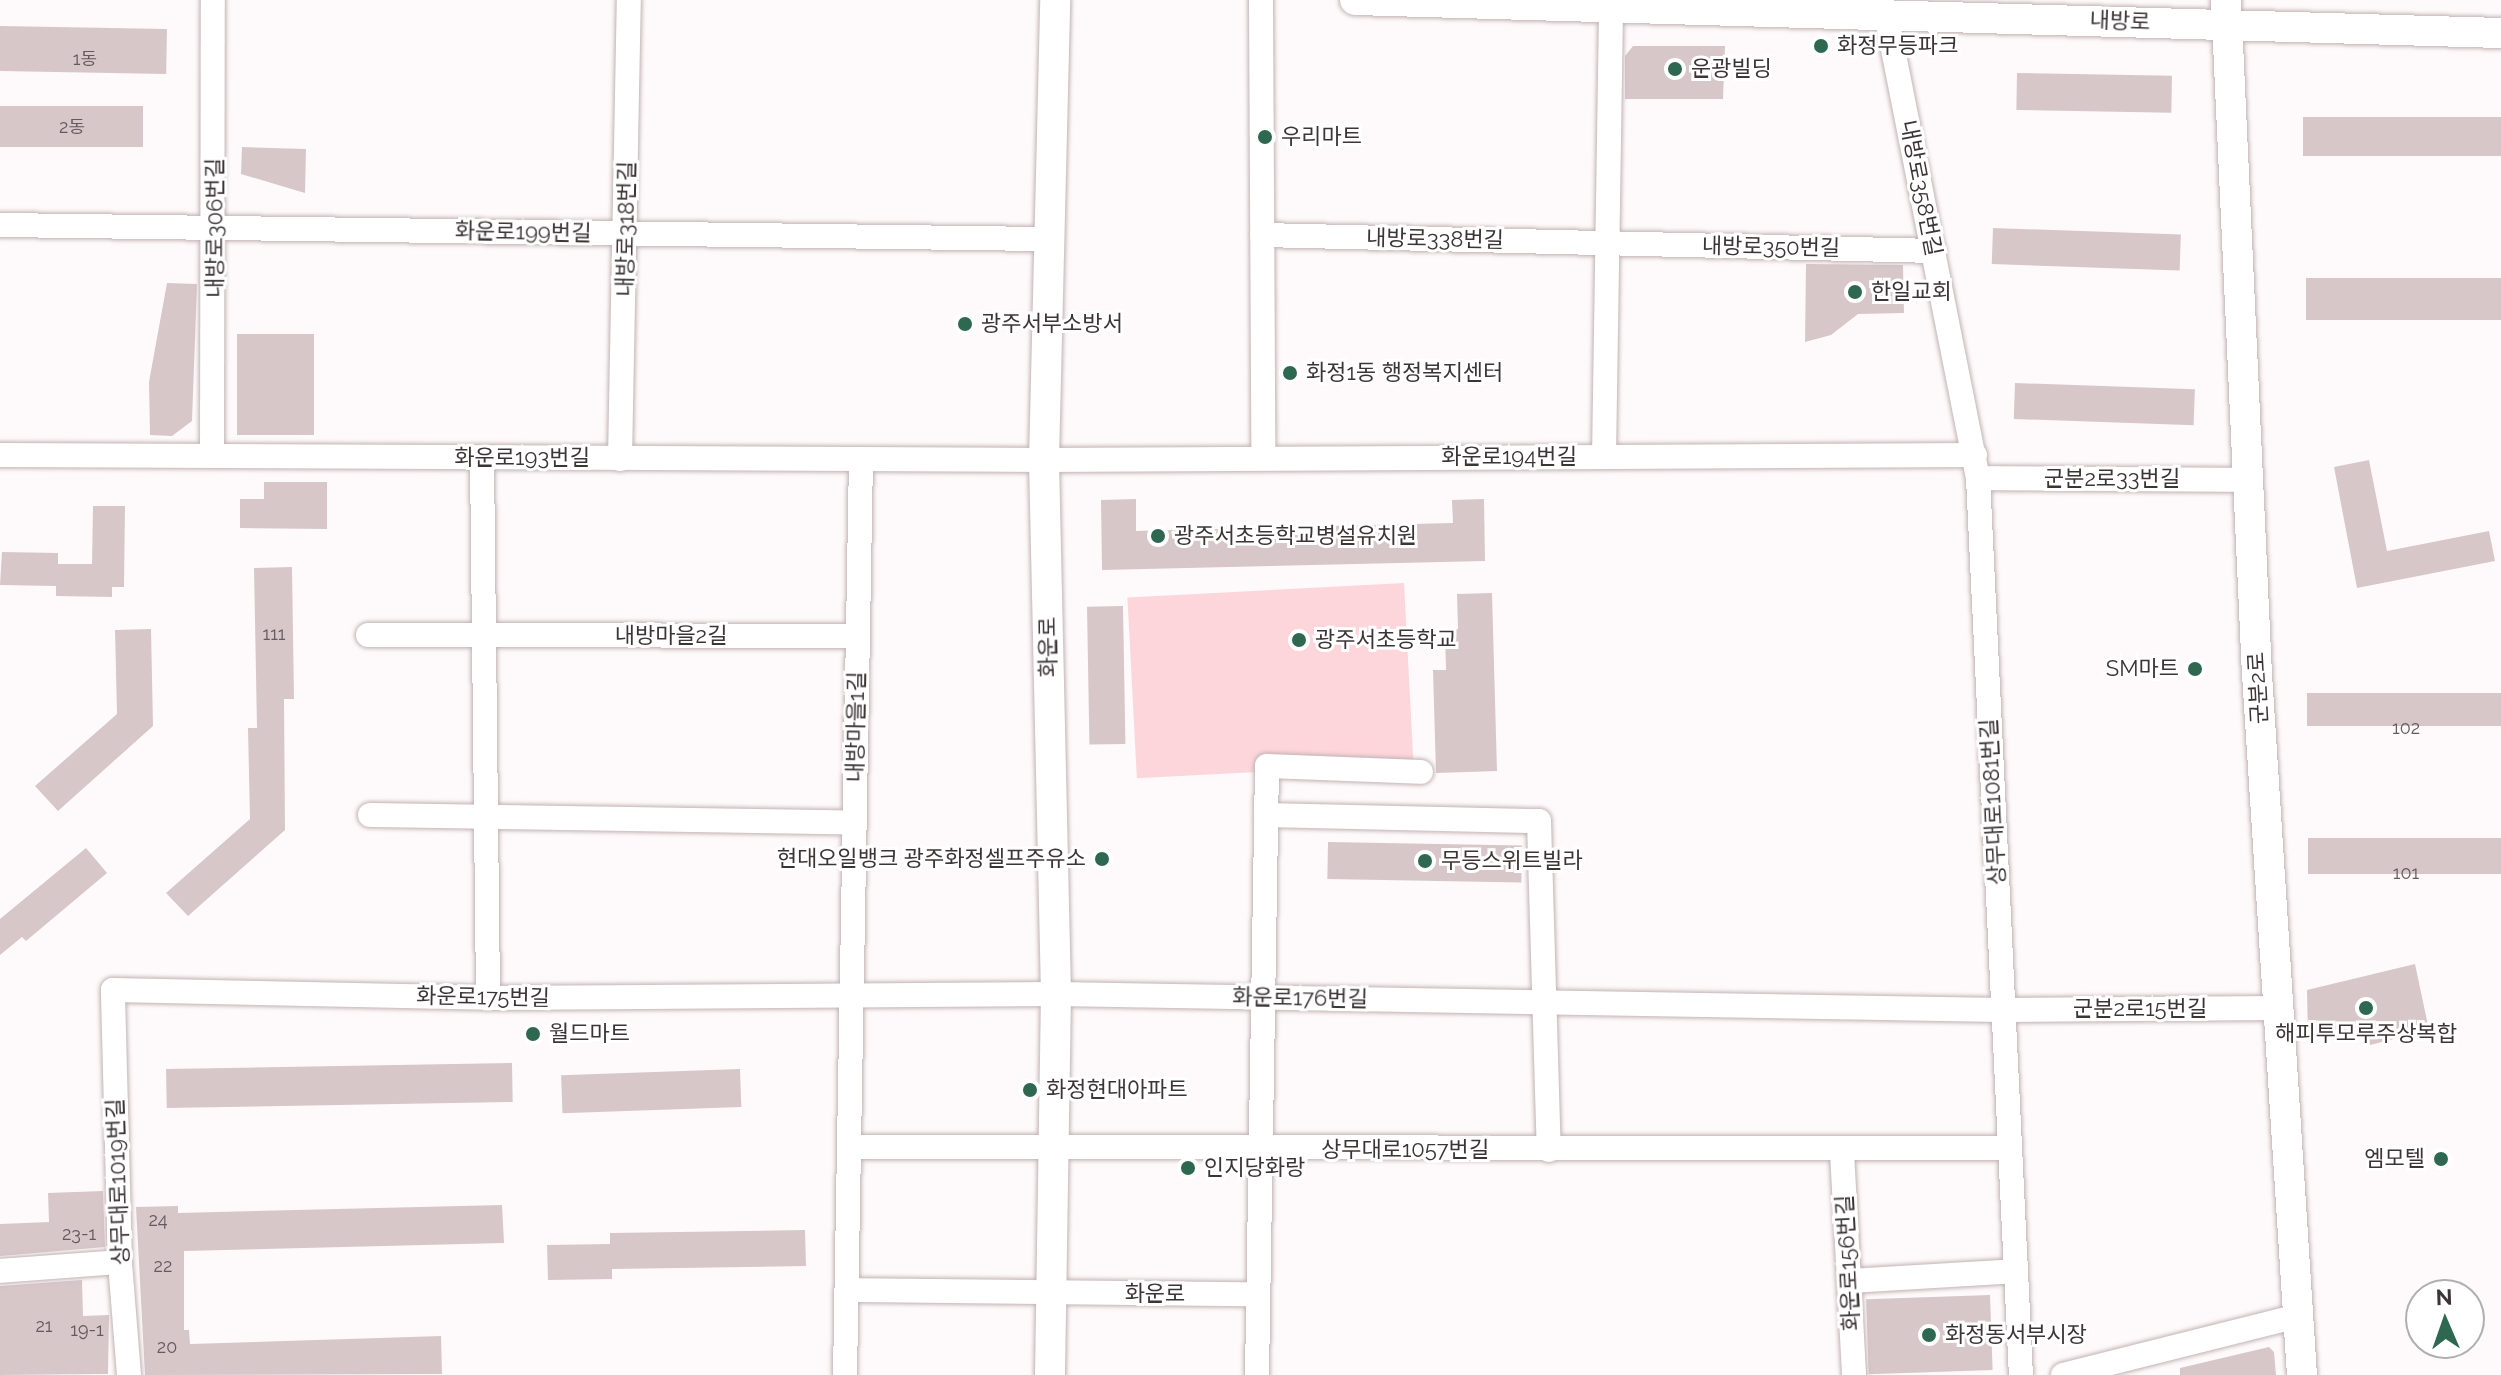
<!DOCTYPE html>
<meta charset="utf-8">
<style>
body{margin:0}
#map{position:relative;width:2501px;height:1375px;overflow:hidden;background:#fefafb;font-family:Raleway,"Noto Sans KR",sans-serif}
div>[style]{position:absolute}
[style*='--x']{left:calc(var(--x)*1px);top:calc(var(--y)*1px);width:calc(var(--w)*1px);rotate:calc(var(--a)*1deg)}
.green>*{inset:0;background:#fdd6db;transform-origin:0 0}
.building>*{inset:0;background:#d7c7c9;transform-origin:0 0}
.roads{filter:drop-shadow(0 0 2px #c2b2b4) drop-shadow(0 0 2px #c2b2b4)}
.minor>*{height:24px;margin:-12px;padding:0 12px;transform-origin:12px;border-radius:12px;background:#fff}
.tertiary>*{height:30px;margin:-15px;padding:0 15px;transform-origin:15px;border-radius:15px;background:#fff}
.dots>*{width:22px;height:22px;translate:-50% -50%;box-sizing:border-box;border:4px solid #fff;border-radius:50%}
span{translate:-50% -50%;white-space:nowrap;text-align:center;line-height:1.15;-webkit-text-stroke:6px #fff;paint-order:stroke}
.number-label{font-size:18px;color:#635a5b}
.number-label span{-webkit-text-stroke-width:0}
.street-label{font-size:22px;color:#3c3536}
.poi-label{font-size:22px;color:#3c3536}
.left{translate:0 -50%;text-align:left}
.right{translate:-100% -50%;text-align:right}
.north{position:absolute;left:2405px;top:1279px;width:80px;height:80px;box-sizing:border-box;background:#fff;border:2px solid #b1aeaf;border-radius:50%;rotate:358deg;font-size:22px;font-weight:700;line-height:32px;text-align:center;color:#3c3536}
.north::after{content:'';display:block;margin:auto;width:28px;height:36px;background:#2e6851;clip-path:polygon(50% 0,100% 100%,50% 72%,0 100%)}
</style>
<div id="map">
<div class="green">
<i style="left:1404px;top:583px;width:181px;height:277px;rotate:87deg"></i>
</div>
<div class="building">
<i style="left:0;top:26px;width:167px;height:45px;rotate:1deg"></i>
<i style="clip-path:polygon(1633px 46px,1725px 46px,1723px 99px,1625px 99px,1625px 56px)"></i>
<i style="left:2017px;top:73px;width:155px;height:37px;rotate:1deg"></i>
<i style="left:0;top:106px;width:143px;height:41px"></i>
<i style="left:2501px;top:117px;width:39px;height:198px;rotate:90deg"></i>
<i style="clip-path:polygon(242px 147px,306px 149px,305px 193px,241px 174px)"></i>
<i style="left:1993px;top:228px;width:188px;height:36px;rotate:2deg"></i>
<i style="clip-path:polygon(1806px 264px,1903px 265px,1904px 313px,1858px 314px,1831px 335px,1805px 342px)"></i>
<i style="left:2501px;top:278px;width:42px;height:195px;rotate:90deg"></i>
<i style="clip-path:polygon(167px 283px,197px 284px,192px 421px,172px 436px,150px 435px,149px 382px)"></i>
<i style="left:237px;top:334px;width:77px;height:101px"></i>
<i style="left:2015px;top:383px;width:180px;height:36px;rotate:2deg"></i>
<i style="clip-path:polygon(2369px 460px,2387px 551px,2489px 531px,2495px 561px,2357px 588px,2334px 467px)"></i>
<i style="clip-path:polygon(264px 482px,327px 482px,327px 529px,240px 528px,240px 499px,264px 499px)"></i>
<i style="clip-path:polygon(1136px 499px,1136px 531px,1453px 523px,1452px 500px,1484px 499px,1485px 561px,1102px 570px,1101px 500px)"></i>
<i style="clip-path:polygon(93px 506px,125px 506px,124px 587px,112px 587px,112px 597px,56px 596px,56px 586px,0 585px,2px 552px,58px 553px,58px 564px,92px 564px)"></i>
<i style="clip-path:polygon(292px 567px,294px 699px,284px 699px,285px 830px,188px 916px,166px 893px,250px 819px,248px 728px,257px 728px,254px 568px)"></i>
<i style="clip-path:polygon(1492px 593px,1497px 771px,1436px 773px,1433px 670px,1446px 670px,1445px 630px,1458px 629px,1457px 594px)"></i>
<i style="left:1123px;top:606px;width:138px;height:36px;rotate:89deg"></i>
<i style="clip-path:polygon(151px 629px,153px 726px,58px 811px,35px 786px,117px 714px,115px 630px)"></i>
<i style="left:2501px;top:693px;width:33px;height:194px;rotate:90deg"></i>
<i style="left:2501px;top:838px;width:36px;height:193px;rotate:90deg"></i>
<i style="left:1328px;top:842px;width:194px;height:37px;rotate:1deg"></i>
<i style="clip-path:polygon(86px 848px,107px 873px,26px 941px,22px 937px,0 955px,0 919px)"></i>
<i style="clip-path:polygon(2415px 964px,2429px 1030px,2366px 1046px,2362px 1026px,2308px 1039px,2307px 990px)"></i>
<i style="left:512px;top:1063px;width:39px;height:346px;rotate:89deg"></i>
<i style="left:740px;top:1069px;width:38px;height:179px;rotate:88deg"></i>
<i style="clip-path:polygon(103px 1191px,105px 1247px,0 1256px,0 1224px,49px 1222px,48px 1193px)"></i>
<i style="clip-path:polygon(502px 1205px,504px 1243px,184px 1251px,184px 1330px,189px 1330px,190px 1344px,441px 1336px,442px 1374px,145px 1375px,136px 1207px,178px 1206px,178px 1213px)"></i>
<i style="clip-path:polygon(805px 1230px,806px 1266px,612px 1269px,612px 1279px,548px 1280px,547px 1245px,610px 1244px,610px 1233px)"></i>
<i style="clip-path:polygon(82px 1280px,83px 1316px,109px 1315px,108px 1374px,0 1375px,0 1286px)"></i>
<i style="left:1990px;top:1295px;width:75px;height:124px;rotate:88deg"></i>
<i style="clip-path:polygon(2269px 1347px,2274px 1352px,2276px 1375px,2180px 1375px,2180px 1368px)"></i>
</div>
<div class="roads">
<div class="minor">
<i style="--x:1261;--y:0;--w:458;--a:89.7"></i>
<i style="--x:1886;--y:14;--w:473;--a:78.8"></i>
<i style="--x:1978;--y:478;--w:898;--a:87.26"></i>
<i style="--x:0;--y:225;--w:1046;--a:0.77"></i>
<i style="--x:1262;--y:235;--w:672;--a:1.36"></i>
<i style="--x:0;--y:455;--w:1044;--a:0.27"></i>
<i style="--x:1044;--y:460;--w:931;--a:-0.31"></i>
<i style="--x:212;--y:456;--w:456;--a:-89.9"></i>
<i style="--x:1604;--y:457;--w:452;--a:-89.1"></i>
<i style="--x:482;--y:458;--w:540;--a:89.36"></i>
<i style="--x:620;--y:459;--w:459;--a:-88.9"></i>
<i style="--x:1978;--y:478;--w:269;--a:0.4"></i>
<i style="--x:368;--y:635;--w:490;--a:0.1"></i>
<i style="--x:370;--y:815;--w:485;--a:0.9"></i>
<i style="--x:1266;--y:815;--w:273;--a:1.3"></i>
<i style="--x:1539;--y:821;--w:329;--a:88.3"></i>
<i style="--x:851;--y:1147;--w:1158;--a:0.05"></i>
<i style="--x:1842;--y:1152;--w:223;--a:86.9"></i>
<i style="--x:0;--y:1271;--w:120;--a:-4.3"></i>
<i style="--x:1849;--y:1281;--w:166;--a:-3.4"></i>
<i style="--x:847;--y:1290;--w:411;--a:0.6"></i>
<i style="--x:129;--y:1375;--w:113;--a:-94.6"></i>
<i style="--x:120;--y:1262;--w:272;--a:-91.5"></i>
<i style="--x:113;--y:990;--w:375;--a:1.2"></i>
<i style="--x:488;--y:998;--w:568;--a:-0.4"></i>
<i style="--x:1056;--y:994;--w:946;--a:0.97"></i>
<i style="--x:2002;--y:1010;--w:276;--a:-0.4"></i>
<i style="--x:845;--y:1375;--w:915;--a:-89"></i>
<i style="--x:1257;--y:1375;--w:609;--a:-89.06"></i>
<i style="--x:1267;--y:766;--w:154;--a:2.2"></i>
<i style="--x:2063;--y:1375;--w:242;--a:-14.1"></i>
</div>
<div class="tertiary">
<i style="--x:1355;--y:0;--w:1146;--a:1.65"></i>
<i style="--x:2226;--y:0;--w:675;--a:87.37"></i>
<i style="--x:2257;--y:674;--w:702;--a:86.33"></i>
<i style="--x:1050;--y:1375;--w:381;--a:-89.1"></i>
<i style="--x:1056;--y:994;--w:534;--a:-91.29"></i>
<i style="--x:1044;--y:460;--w:460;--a:-88.6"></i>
</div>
</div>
<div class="dots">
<i style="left:1821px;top:46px;background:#2e6851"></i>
<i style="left:1675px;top:69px;background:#2e6851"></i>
<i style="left:1265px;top:137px;background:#2e6851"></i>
<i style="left:1855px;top:292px;background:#2e6851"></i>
<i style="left:965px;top:324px;background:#2e6851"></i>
<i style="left:1290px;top:373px;background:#2e6851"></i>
<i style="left:1158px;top:536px;background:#2e6851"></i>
<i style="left:1299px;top:640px;background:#2e6851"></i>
<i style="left:2195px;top:669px;background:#2e6851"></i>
<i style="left:1102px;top:859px;background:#2e6851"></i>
<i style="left:1425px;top:861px;background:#2e6851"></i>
<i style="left:2366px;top:1008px;background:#2e6851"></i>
<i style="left:533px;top:1034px;background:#2e6851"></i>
<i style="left:1030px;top:1090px;background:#2e6851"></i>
<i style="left:2441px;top:1159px;background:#2e6851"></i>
<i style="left:1188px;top:1168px;background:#2e6851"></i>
<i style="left:1929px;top:1335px;background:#2e6851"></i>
</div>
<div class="number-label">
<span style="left:85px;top:59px">1동</span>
<span style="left:72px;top:127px">2동</span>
<span style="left:274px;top:634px">111</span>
<span style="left:2406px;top:728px">102</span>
<span style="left:2406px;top:873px">101</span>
<span style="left:158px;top:1220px">24</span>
<span style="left:79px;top:1234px">23-1</span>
<span style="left:163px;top:1266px">22</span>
<span style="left:44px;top:1326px">21</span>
<span style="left:87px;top:1330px">19-1</span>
<span style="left:167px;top:1347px">20</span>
</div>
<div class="street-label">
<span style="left:2120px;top:21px;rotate:2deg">내방로</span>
<span style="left:1921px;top:188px;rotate:79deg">내방로358번길</span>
<span style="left:215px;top:228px;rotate:-90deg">내방로306번길</span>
<span style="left:626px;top:229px;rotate:-89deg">내방로318번길</span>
<span style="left:523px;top:232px;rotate:1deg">화운로199번길</span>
<span style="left:1435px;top:239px;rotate:1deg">내방로338번길</span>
<span style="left:1771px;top:247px;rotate:1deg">내방로350번길</span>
<span style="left:1509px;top:457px">화운로194번길</span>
<span style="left:522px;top:458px">화운로193번길</span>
<span style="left:2112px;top:479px">군분2로33번길</span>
<span style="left:671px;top:636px">내방마을2길</span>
<span style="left:1048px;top:647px;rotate:-91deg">화운로</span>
<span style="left:2258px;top:688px;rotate:-93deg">군분2로</span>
<span style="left:856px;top:727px;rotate:-89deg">내방마을1길</span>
<span style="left:1993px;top:802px;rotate:-93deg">상무대로1081번길</span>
<span style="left:483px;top:997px;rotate:1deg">화운로175번길</span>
<span style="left:1300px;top:998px;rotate:1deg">화운로176번길</span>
<span style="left:2140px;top:1009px">군분2로15번길</span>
<span style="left:1405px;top:1150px">상무대로1057번길</span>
<span style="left:118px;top:1182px;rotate:-92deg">상무대로1019번길</span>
<span style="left:1848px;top:1263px;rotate:-93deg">화운로156번길</span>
<span style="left:1155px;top:1294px">화운로</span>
</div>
<div class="poi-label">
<span class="left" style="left:1837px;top:46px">화정무등파크</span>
<span class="left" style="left:1691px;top:69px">운광빌딩</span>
<span class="left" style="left:1281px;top:137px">우리마트</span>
<span class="left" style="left:1871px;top:292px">한일교회</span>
<span class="left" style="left:981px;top:324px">광주서부소방서</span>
<span class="left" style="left:1306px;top:373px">화정1동 행정복지센터</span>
<span class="left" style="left:1174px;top:536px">광주서초등학교병설유치원</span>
<span class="left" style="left:1315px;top:640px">광주서초등학교</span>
<span class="right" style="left:2179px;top:669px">SM마트</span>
<span class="right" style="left:1086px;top:859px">현대오일뱅크 광주화정셀프주유소</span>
<span class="left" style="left:1441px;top:861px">무등스위트빌라</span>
<span class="left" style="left:549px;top:1034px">월드마트</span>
<span style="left:2366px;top:1034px">해피투모루주상복합</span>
<span class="left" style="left:1046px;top:1090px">화정현대아파트</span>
<span class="right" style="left:2425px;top:1159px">엠모텔</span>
<span class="left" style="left:1204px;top:1168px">인지당화랑</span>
<span class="left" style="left:1945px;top:1335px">화정동서부시장</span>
</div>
<div class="north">N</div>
</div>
